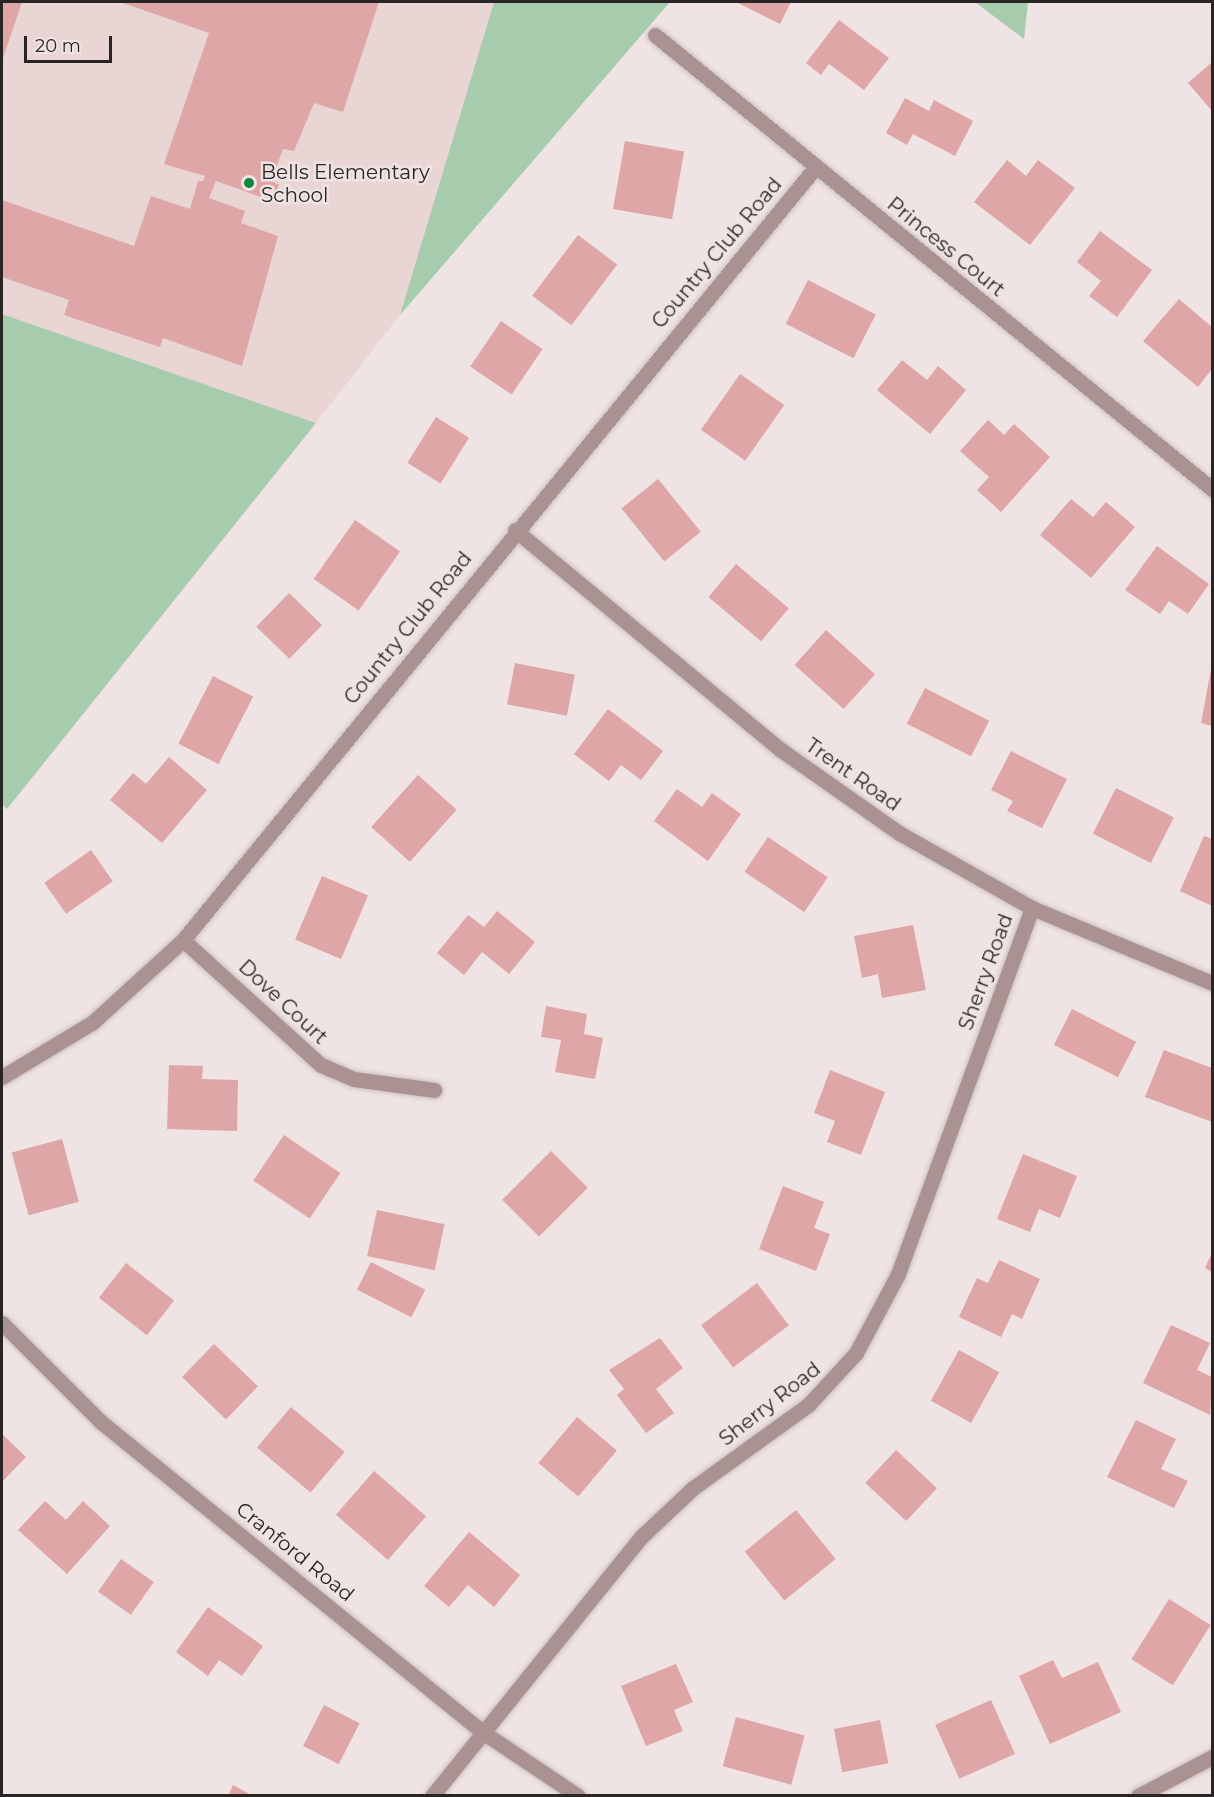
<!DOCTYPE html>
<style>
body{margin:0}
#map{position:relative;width:1214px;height:1797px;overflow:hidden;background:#efe3e3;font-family:Montserrat,sans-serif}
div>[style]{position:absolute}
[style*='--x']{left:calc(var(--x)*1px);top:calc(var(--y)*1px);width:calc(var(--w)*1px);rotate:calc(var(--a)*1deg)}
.built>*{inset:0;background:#ead5d5}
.green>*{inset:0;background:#a6ccad}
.building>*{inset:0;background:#dea6a6;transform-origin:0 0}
.roads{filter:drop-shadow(0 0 2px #cbc1c1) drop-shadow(0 0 2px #cbc1c1)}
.minor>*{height:15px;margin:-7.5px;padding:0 7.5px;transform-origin:7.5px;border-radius:7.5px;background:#ab9292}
.dots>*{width:16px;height:16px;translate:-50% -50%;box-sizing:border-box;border:3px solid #efe3e3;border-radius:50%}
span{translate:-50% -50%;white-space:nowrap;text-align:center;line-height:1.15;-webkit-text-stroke:5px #efe3e3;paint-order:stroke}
.poi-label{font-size:20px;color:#292525}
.left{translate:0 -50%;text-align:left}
.street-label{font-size:20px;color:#292525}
.frame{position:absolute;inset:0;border:3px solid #292525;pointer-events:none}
.scale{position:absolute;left:24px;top:36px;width:88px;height:27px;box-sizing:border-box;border:3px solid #292525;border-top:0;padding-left:8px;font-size:18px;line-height:21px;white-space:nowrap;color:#292525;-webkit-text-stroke:4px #efe3e3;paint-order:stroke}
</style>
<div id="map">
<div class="built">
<i style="clip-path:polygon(2px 2px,494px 2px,400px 315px,316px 423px,2px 314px)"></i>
</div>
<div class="green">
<i style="clip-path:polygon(494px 2px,670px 2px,400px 315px)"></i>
<i style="clip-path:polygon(975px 2px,1028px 2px,1024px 39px)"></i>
<i style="clip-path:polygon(2px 314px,316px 423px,7px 809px,2px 804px)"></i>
</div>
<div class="building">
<i style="clip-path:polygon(2px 2px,22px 2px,2px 61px)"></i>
<i style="clip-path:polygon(120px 2px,379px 2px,343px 112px,314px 103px,294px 151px,283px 149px,271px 181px,279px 185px,272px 201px,216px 181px,209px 198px,245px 211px,241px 223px,278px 236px,242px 366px,163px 338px,160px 347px,64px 315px,69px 300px,2px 277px,2px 200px,134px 246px,151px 196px,190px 209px,198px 181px,203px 181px,205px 176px,164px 164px,209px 33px)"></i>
<i style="clip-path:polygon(736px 2px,791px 2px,780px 24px)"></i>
<i style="clip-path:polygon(839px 20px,889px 58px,864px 90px,829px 64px,821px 75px,806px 63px)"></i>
<i style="clip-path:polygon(1212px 62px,1212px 111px,1188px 83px)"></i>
<i style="clip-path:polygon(905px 98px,929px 111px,934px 100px,973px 121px,955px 156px,913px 134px,907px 145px,886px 133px)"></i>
<i style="left:625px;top:141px;width:60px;height:69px;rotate:10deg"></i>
<i style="clip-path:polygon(1007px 160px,1026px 176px,1038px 160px,1075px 188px,1030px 245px,974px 202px)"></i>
<i style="clip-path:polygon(1100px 231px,1152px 270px,1117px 317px,1089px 296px,1101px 281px,1077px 262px)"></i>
<i style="left:578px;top:235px;width:49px;height:76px;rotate:37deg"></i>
<i style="left:808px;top:280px;width:76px;height:49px;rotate:27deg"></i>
<i style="clip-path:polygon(1179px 299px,1212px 327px,1212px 369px,1198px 387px,1143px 341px)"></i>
<i style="left:501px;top:321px;width:50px;height:55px;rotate:34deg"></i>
<i style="clip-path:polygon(902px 360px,927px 380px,938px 366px,966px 390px,930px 434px,877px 390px)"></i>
<i style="left:740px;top:374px;width:54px;height:68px;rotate:35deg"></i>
<i style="left:436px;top:417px;width:39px;height:54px;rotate:32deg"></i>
<i style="clip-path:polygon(988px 420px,1004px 435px,1014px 424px,1050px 457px,1001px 512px,977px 490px,989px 477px,960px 451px)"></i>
<i style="left:658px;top:479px;width:68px;height:47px;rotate:51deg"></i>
<i style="clip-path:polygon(1071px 499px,1093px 517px,1106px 502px,1135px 527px,1091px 578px,1040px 535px)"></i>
<i style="left:355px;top:520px;width:55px;height:72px;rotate:35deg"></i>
<i style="clip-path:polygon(1157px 546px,1209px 584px,1188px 614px,1169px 601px,1160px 614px,1125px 590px)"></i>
<i style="left:736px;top:564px;width:69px;height:43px;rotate:40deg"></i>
<i style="left:289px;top:593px;width:46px;height:47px;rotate:44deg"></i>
<i style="left:826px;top:630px;width:66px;height:47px;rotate:42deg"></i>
<i style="left:515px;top:663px;width:61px;height:42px;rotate:11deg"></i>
<i style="clip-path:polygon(1212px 664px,1212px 726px,1201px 723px)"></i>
<i style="left:213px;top:676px;width:45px;height:76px;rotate:27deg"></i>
<i style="left:925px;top:688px;width:72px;height:40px;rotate:27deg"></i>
<i style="clip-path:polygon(608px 709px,663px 751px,641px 780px,621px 765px,609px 781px,574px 754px)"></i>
<i style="clip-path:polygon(1011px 751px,1067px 779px,1042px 828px,1007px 811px,1013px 801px,991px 790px)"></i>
<i style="clip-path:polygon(169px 757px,207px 790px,162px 843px,110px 800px,133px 773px,146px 784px)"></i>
<i style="left:418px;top:775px;width:52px;height:70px;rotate:42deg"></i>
<i style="left:1116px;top:788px;width:65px;height:51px;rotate:27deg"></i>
<i style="clip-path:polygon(677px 789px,702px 807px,712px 793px,741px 814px,708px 861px,654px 821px)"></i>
<i style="clip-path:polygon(1204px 836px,1212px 839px,1212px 906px,1180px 891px)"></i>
<i style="left:768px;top:837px;width:72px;height:42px;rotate:34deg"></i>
<i style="left:91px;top:850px;width:38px;height:57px;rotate:55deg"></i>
<i style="left:322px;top:876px;width:50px;height:69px;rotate:23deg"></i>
<i style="clip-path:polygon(497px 911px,535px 942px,509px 974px,482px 952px,464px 975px,437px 953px,468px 915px,484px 927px)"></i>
<i style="clip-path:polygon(913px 925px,926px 990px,882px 998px,878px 974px,862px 978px,854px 936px)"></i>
<i style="clip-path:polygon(546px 1006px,587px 1014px,584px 1034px,603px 1038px,595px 1079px,555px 1072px,561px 1040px,541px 1037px)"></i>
<i style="left:1072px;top:1009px;width:72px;height:40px;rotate:27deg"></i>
<i style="clip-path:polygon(1164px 1050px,1212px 1068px,1212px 1122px,1145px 1097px)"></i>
<i style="clip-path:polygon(169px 1065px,203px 1066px,202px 1079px,238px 1080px,237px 1131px,167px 1129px)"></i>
<i style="clip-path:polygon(830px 1070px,885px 1092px,861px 1155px,827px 1142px,835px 1121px,814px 1113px)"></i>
<i style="left:284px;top:1135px;width:68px;height:55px;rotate:34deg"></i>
<i style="left:62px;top:1139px;width:65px;height:52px;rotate:75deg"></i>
<i style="left:551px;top:1151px;width:52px;height:69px;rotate:45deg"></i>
<i style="clip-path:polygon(1023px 1154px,1077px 1176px,1060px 1218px,1039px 1209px,1030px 1232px,997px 1219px)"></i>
<i style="clip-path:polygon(783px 1186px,824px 1202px,814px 1228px,830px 1234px,816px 1271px,759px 1249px)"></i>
<i style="left:377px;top:1210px;width:69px;height:47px;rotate:12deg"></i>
<i style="clip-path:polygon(1212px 1253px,1212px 1272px,1205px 1268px)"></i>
<i style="clip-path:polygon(999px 1260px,1040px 1279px,1022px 1319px,1012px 1314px,1001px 1337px,959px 1317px,977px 1278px,988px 1283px)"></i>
<i style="left:371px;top:1262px;width:61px;height:31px;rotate:27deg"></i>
<i style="left:126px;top:1263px;width:61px;height:44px;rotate:38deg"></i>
<i style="left:757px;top:1283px;width:53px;height:70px;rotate:53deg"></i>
<i style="clip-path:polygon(1171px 1325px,1210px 1343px,1197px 1370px,1212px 1377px,1210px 1415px,1143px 1383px)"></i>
<i style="clip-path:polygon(660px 1338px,683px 1368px,656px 1389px,674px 1413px,646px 1433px,617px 1395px,624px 1389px,609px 1370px)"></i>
<i style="left:214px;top:1344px;width:61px;height:46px;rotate:44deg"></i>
<i style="left:959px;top:1350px;width:46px;height:58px;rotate:29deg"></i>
<i style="left:291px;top:1407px;width:70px;height:53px;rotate:40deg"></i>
<i style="left:577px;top:1417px;width:52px;height:60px;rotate:40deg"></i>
<i style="clip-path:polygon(1136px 1420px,1176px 1439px,1161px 1469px,1188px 1481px,1174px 1508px,1107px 1477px)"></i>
<i style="clip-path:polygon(2px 1434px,26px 1457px,2px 1482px)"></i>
<i style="left:896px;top:1450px;width:56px;height:45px;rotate:43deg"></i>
<i style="left:374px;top:1471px;width:69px;height:58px;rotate:41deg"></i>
<i style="clip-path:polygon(45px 1501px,66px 1520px,83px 1501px,110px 1526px,67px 1574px,18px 1530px)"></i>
<i style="left:796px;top:1510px;width:63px;height:66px;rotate:51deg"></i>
<i style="clip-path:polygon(469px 1532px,520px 1575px,494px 1607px,468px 1585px,449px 1607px,424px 1586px)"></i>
<i style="left:121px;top:1559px;width:40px;height:40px;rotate:35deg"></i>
<i style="left:1169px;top:1599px;width:49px;height:71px;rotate:32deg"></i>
<i style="clip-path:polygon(208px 1607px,263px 1646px,242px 1676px,219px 1660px,208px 1676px,176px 1652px)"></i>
<i style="clip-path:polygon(1053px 1660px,1062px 1678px,1098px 1662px,1121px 1712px,1050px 1744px,1019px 1676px)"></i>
<i style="clip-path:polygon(676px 1664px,693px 1702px,674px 1710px,683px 1731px,646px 1746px,621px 1686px)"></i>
<i style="left:991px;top:1700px;width:59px;height:61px;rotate:66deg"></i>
<i style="left:324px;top:1705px;width:40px;height:46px;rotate:27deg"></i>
<i style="left:736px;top:1717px;width:71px;height:51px;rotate:15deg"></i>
<i style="left:880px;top:1720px;width:44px;height:47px;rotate:79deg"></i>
<i style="clip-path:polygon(233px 1785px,253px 1796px,228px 1796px)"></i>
</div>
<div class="roads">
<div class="minor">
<i style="--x:655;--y:35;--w:719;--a:39.18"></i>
<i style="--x:515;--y:530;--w:345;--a:39.6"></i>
<i style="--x:781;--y:750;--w:144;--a:35.1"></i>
<i style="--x:899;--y:833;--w:153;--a:29.4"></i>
<i style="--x:1032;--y:908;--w:195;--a:22.6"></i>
<i style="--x:183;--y:940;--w:186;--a:42.2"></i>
<i style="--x:321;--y:1065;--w:36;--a:23"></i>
<i style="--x:354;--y:1079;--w:81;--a:7.8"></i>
<i style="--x:2;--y:1077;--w:106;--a:-31.1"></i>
<i style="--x:93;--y:1022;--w:122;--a:-42.3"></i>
<i style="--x:183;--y:940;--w:996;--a:-50.7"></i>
<i style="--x:2;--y:1323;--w:140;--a:45"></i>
<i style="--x:101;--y:1422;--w:493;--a:39.1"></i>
<i style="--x:484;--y:1733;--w:113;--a:33.8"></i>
<i style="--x:432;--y:1796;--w:334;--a:-51.1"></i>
<i style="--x:642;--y:1536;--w:70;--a:-43.3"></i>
<i style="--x:693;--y:1488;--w:142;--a:-35.8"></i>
<i style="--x:808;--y:1405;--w:71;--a:-47.3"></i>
<i style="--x:856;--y:1353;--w:89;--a:-62"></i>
<i style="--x:898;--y:1274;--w:390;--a:-69.9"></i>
<i style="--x:1138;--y:1796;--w:84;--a:-27.8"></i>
</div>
</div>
<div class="dots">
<i style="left:249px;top:183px;background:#10853e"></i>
</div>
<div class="poi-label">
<span class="left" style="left:261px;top:184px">Bells Elementary<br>School</span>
</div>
<div class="street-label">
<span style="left:946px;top:247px;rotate:39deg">Princess Court</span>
<span style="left:717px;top:253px;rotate:-50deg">Country Club Road</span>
<span style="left:408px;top:628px;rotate:-51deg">Country Club Road</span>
<span style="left:853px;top:775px;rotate:35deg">Trent Road</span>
<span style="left:986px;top:972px;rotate:-70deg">Sherry Road</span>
<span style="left:283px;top:1002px;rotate:43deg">Dove Court</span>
<span style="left:770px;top:1404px;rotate:-38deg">Sherry Road</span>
<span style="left:295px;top:1552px;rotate:39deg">Cranford Road</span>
</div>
<div class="frame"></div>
<div class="scale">20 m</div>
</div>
